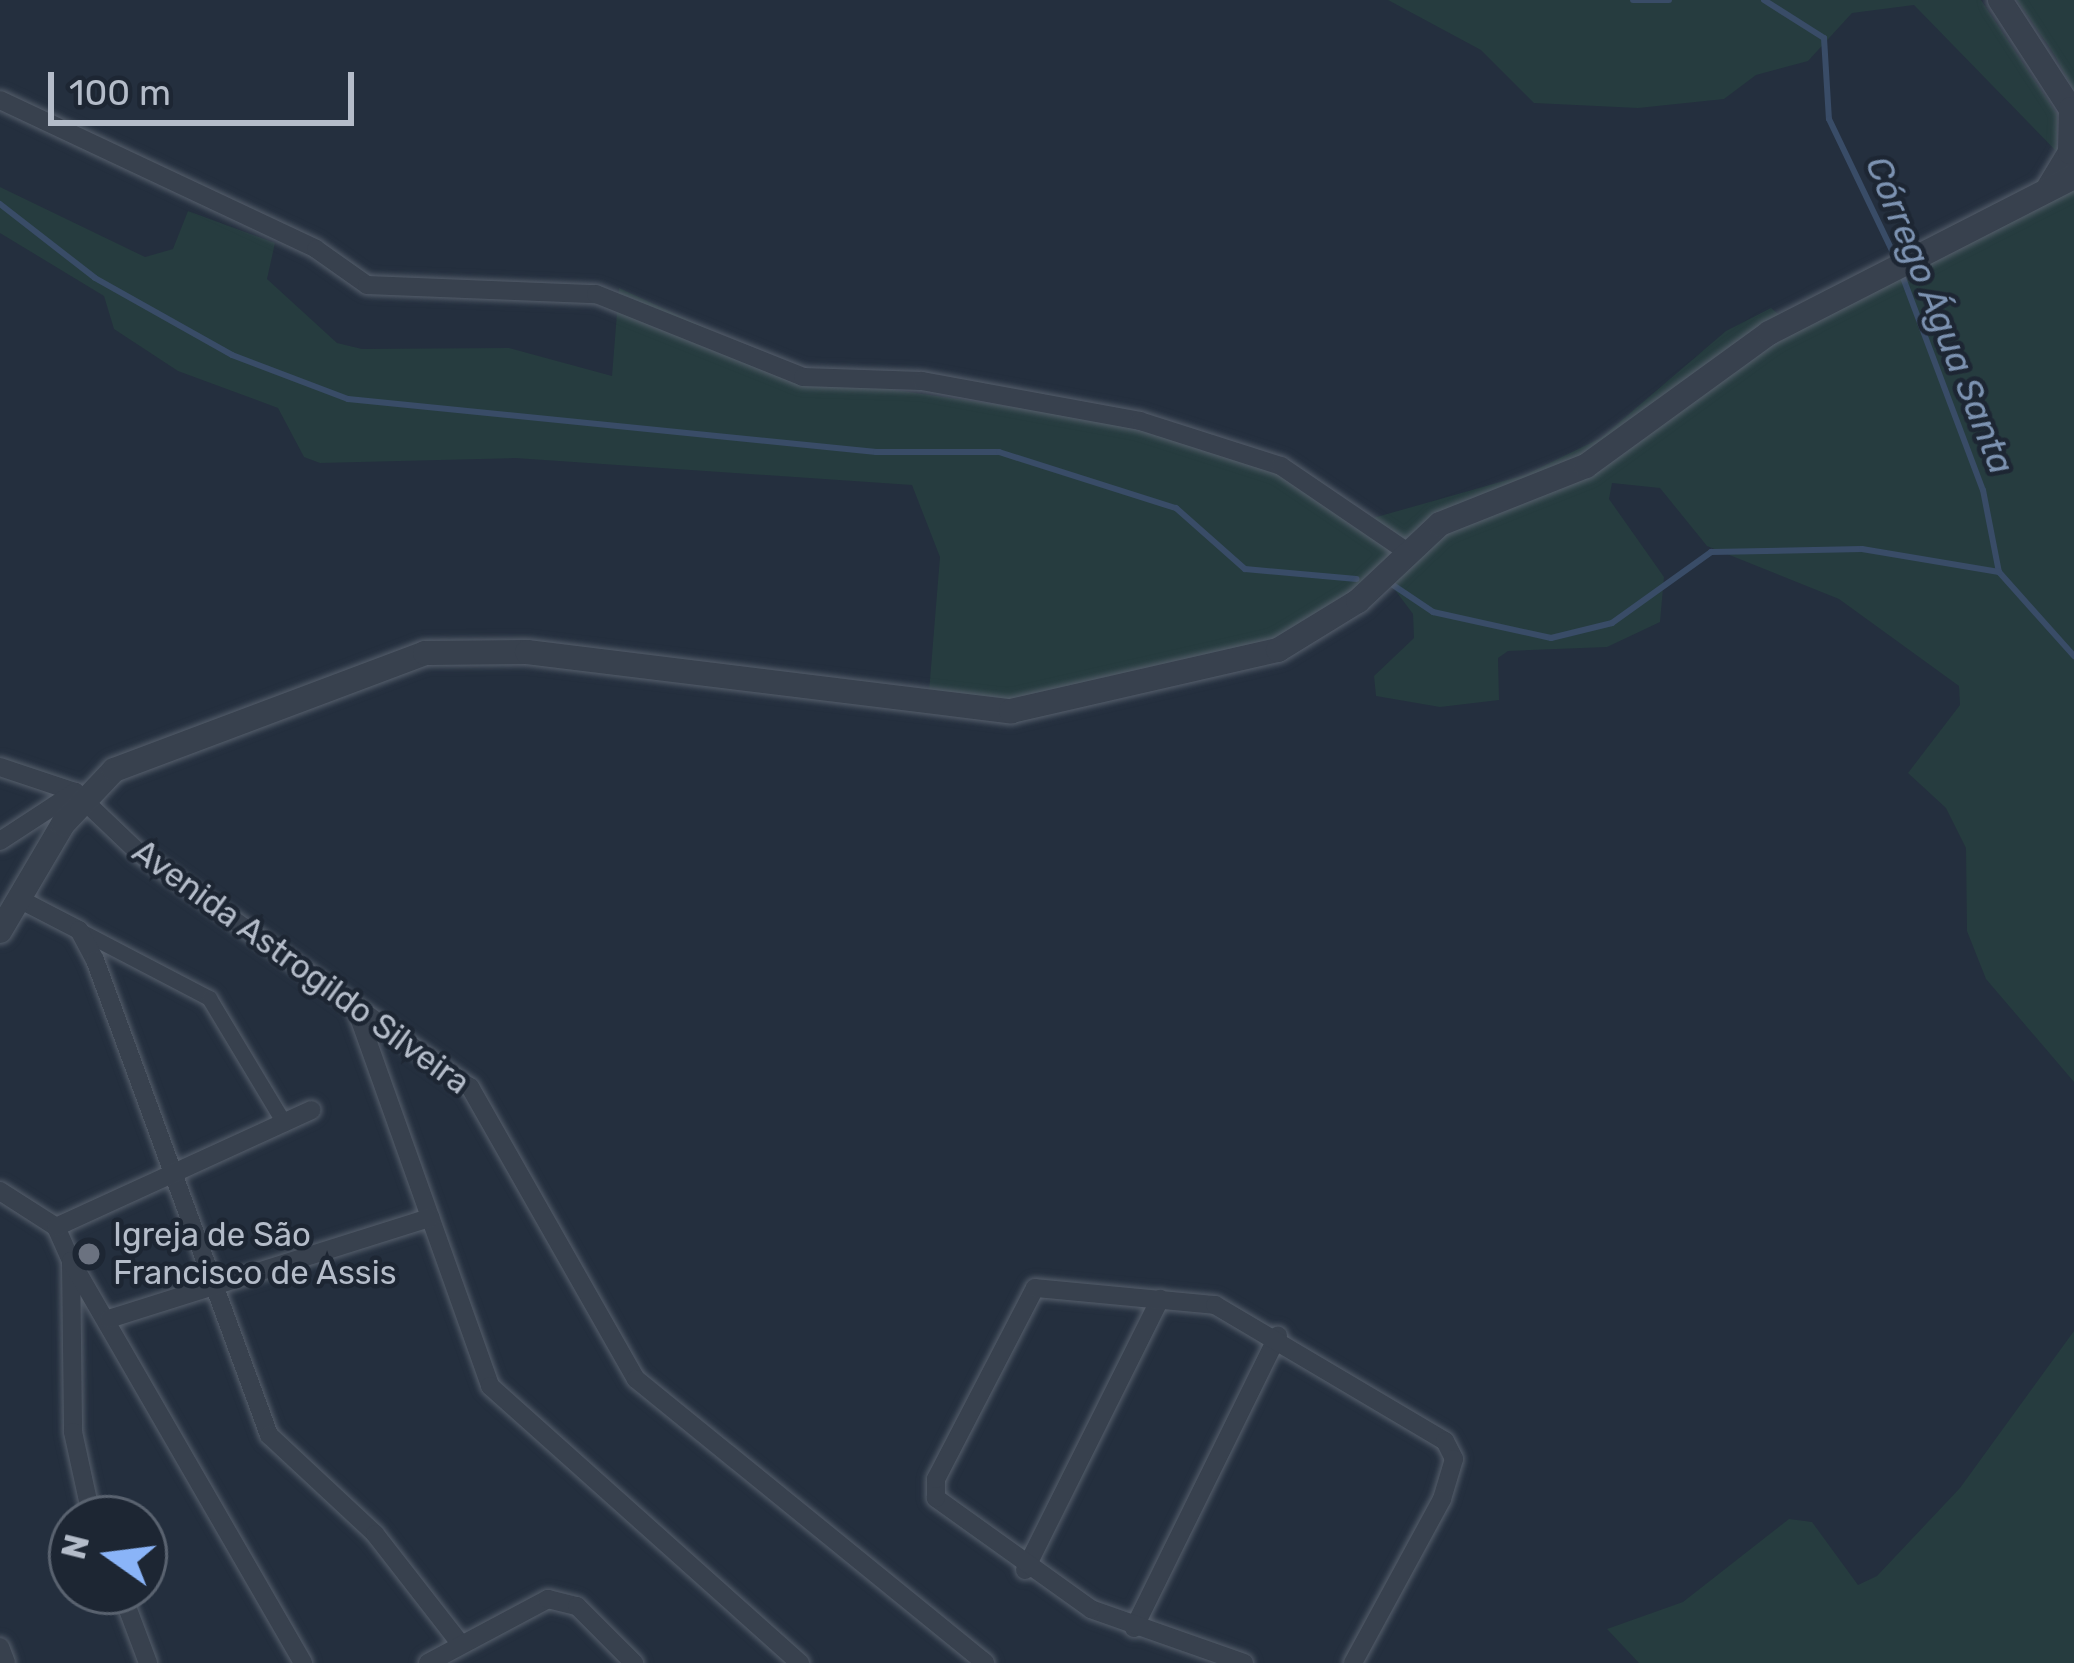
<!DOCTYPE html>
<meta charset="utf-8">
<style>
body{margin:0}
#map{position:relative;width:2074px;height:1663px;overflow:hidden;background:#242f3e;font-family:Rubik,sans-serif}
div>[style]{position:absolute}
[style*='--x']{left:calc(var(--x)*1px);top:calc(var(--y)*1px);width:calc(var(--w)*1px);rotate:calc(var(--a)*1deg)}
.green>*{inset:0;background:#263c3f}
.stream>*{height:6px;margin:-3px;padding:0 3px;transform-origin:3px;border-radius:3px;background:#394c67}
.roads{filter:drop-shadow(0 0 3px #565f6c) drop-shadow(0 0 3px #565f6c)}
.pedestrian>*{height:15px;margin:-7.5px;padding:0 7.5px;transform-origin:7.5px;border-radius:7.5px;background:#38414e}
.minor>*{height:18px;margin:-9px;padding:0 9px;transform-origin:9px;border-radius:9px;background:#38414e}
.tertiary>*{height:24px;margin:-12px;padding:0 12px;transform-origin:12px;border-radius:12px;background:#38414e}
.dots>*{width:33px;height:33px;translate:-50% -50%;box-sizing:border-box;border:6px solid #1d2633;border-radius:50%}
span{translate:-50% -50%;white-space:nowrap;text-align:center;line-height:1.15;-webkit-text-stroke:9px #1d2633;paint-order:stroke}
.street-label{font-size:33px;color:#b4bcc9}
.poi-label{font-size:33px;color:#b4bcc9}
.left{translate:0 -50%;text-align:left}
.water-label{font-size:36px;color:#7c92b1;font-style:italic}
.north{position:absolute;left:48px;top:1495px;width:120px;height:120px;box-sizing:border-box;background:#1d2633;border:3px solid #59626f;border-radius:50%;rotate:284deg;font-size:33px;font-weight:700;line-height:48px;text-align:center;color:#b4bcc9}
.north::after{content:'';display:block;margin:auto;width:42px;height:54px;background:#8ab4f8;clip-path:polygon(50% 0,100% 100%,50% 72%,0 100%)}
.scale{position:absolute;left:48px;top:72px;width:306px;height:54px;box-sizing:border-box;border:6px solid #b4bcc9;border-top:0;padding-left:15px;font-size:36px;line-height:42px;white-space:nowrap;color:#b4bcc9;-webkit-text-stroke:9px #1d2633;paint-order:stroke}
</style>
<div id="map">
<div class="green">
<i style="clip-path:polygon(1388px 0,1981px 0,2057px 114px,2057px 152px,1914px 5px,1852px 13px,1808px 61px,1756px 75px,1724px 99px,1638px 108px,1534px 103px,1481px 50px)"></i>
<i style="clip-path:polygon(2017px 0,2074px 0,2074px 91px,2054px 54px)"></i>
<i style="clip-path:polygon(0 187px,145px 257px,173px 249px,188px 211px,275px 243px,267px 279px,337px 343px,362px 349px,509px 348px,612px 376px,619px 288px,817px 379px,1149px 426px,1289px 472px,1366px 520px,1525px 475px,1601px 438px,1726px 331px,1771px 308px,1794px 327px,2074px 190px,2074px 1082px,1986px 979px,1967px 931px,1966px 848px,1946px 808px,1908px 773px,1960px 705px,1959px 686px,1839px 599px,1707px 546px,1660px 488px,1612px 483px,1609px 499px,1664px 577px,1660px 622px,1607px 647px,1508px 651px,1498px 658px,1499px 700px,1440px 707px,1376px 696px,1374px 676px,1414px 638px,1413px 614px,1383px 574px,1331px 623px,1045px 705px,929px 692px,940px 557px,912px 485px,515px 458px,320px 463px,304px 457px,278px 408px,178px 371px,114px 329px,104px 296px,0 233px)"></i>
<i style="clip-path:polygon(2074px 1331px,2074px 1663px,1639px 1663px,1607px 1629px,1683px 1602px,1789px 1519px,1812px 1522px,1858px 1585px,1877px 1576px,1960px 1488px)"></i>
</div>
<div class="stream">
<i style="--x:1633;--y:0;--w:36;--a:0"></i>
<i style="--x:1764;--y:0;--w:71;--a:32.3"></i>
<i style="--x:1824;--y:38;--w:81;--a:86.5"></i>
<i style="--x:1829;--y:119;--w:160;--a:64.4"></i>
<i style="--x:0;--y:204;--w:120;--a:37.9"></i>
<i style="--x:95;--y:278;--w:157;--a:29.3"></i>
<i style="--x:232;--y:355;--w:124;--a:20.8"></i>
<i style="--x:348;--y:399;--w:531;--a:5.73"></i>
<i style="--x:876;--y:452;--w:123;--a:0"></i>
<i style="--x:999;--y:452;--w:186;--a:17.6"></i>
<i style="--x:1176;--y:508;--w:92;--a:41.5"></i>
<i style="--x:1245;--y:569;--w:112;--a:5.1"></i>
<i style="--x:1902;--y:275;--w:230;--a:69.4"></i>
<i style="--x:1983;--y:490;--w:84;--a:79"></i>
<i style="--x:1999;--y:572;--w:113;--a:48.2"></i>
<i style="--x:1390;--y:583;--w:52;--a:34"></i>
<i style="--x:1433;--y:612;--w:121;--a:12.4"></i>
<i style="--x:1551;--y:638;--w:63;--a:-13.8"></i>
<i style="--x:1612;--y:623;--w:122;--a:-35.6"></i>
<i style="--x:1711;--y:552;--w:151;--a:-1.1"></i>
<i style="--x:1862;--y:549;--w:139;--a:9.5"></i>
</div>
<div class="roads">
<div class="pedestrian">
<i style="--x:79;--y:930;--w:147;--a:27.6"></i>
<i style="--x:209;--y:998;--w:146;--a:59"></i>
</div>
<div class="minor">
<i style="--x:0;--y:100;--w:349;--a:25.2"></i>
<i style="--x:316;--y:249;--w:62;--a:35.2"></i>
<i style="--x:367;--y:285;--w:229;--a:2.3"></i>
<i style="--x:596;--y:294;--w:223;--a:21.8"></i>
<i style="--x:803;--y:377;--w:119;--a:1.9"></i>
<i style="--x:922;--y:381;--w:222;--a:10.4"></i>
<i style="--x:1140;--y:421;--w:148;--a:17.7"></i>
<i style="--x:1281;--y:466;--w:148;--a:34.2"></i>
<i style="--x:0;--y:767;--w:79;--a:18.4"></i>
<i style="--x:75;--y:792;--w:88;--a:43.6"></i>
<i style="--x:139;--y:853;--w:405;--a:35.3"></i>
<i style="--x:470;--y:1087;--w:336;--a:60.4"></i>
<i style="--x:636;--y:1379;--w:450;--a:39.1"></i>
<i style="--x:0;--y:841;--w:90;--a:-33.2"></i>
<i style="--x:19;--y:899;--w:68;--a:27.3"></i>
<i style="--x:79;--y:930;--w:34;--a:62"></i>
<i style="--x:95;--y:960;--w:506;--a:69.88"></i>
<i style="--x:269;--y:1435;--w:145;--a:43"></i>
<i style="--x:375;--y:1534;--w:138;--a:52.1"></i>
<i style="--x:356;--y:1009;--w:400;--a:70.4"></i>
<i style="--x:490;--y:1386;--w:416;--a:41.8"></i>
<i style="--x:0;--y:1191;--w:67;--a:32.7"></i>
<i style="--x:56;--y:1227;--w:37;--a:66"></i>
<i style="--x:71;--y:1261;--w:171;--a:89.3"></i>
<i style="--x:73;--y:1432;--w:89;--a:77.7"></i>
<i style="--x:56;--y:1227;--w:281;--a:-24.6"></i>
<i style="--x:71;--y:1261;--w:464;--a:60"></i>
<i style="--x:109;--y:1319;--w:337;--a:-17.5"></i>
<i style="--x:1025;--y:1570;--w:303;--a:-63.5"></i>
<i style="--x:121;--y:1591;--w:77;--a:69.4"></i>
<i style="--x:1134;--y:1628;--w:326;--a:-63.8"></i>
<i style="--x:0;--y:1647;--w:17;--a:69"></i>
<i style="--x:428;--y:1663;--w:136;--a:-28.1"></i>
<i style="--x:548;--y:1599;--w:30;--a:14"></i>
<i style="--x:577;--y:1606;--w:81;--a:45"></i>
<i style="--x:1244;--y:1663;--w:162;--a:-160.6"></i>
<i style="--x:1091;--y:1609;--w:191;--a:-144.4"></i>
<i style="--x:936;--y:1498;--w:19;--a:-90"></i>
<i style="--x:936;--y:1479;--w:215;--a:-62.6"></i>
<i style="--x:1035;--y:1288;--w:181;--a:5.4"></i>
<i style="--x:1215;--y:1305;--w:267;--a:30.6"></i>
<i style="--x:1445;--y:1441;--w:20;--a:63"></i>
<i style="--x:1454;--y:1459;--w:42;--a:106.7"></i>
<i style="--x:1442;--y:1499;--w:187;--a:118.5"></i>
</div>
<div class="tertiary">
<i style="--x:2000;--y:0;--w:136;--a:57"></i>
<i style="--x:2049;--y:187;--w:41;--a:-59"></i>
<i style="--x:2070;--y:152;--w:43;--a:-88.7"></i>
<i style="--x:0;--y:931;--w:124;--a:-59.5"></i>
<i style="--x:63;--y:824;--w:74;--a:-46.6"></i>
<i style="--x:114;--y:770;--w:332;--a:-20.6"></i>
<i style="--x:425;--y:653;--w:102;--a:-0.6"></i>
<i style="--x:527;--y:652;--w:488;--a:7"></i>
<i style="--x:1011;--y:711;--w:274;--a:-12.9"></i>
<i style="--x:1278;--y:650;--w:94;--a:-31.5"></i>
<i style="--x:1358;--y:601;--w:112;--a:-43.2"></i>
<i style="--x:1440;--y:524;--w:157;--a:-21.7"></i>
<i style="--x:1586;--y:466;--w:226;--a:-36"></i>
<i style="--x:1769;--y:333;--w:343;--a:-27.1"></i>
</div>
</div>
<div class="dots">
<i style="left:89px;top:1254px;background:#6b7280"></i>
</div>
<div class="street-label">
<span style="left:301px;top:967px;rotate:36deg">Avenida Astrogildo Silveira</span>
</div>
<div class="poi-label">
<span class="left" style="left:113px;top:1254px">Igreja de São<br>Francisco de Assis</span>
</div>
<div class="water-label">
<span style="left:1940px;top:315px;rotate:68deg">Córrego Água Santa</span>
</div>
<div class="north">N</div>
<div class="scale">100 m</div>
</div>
